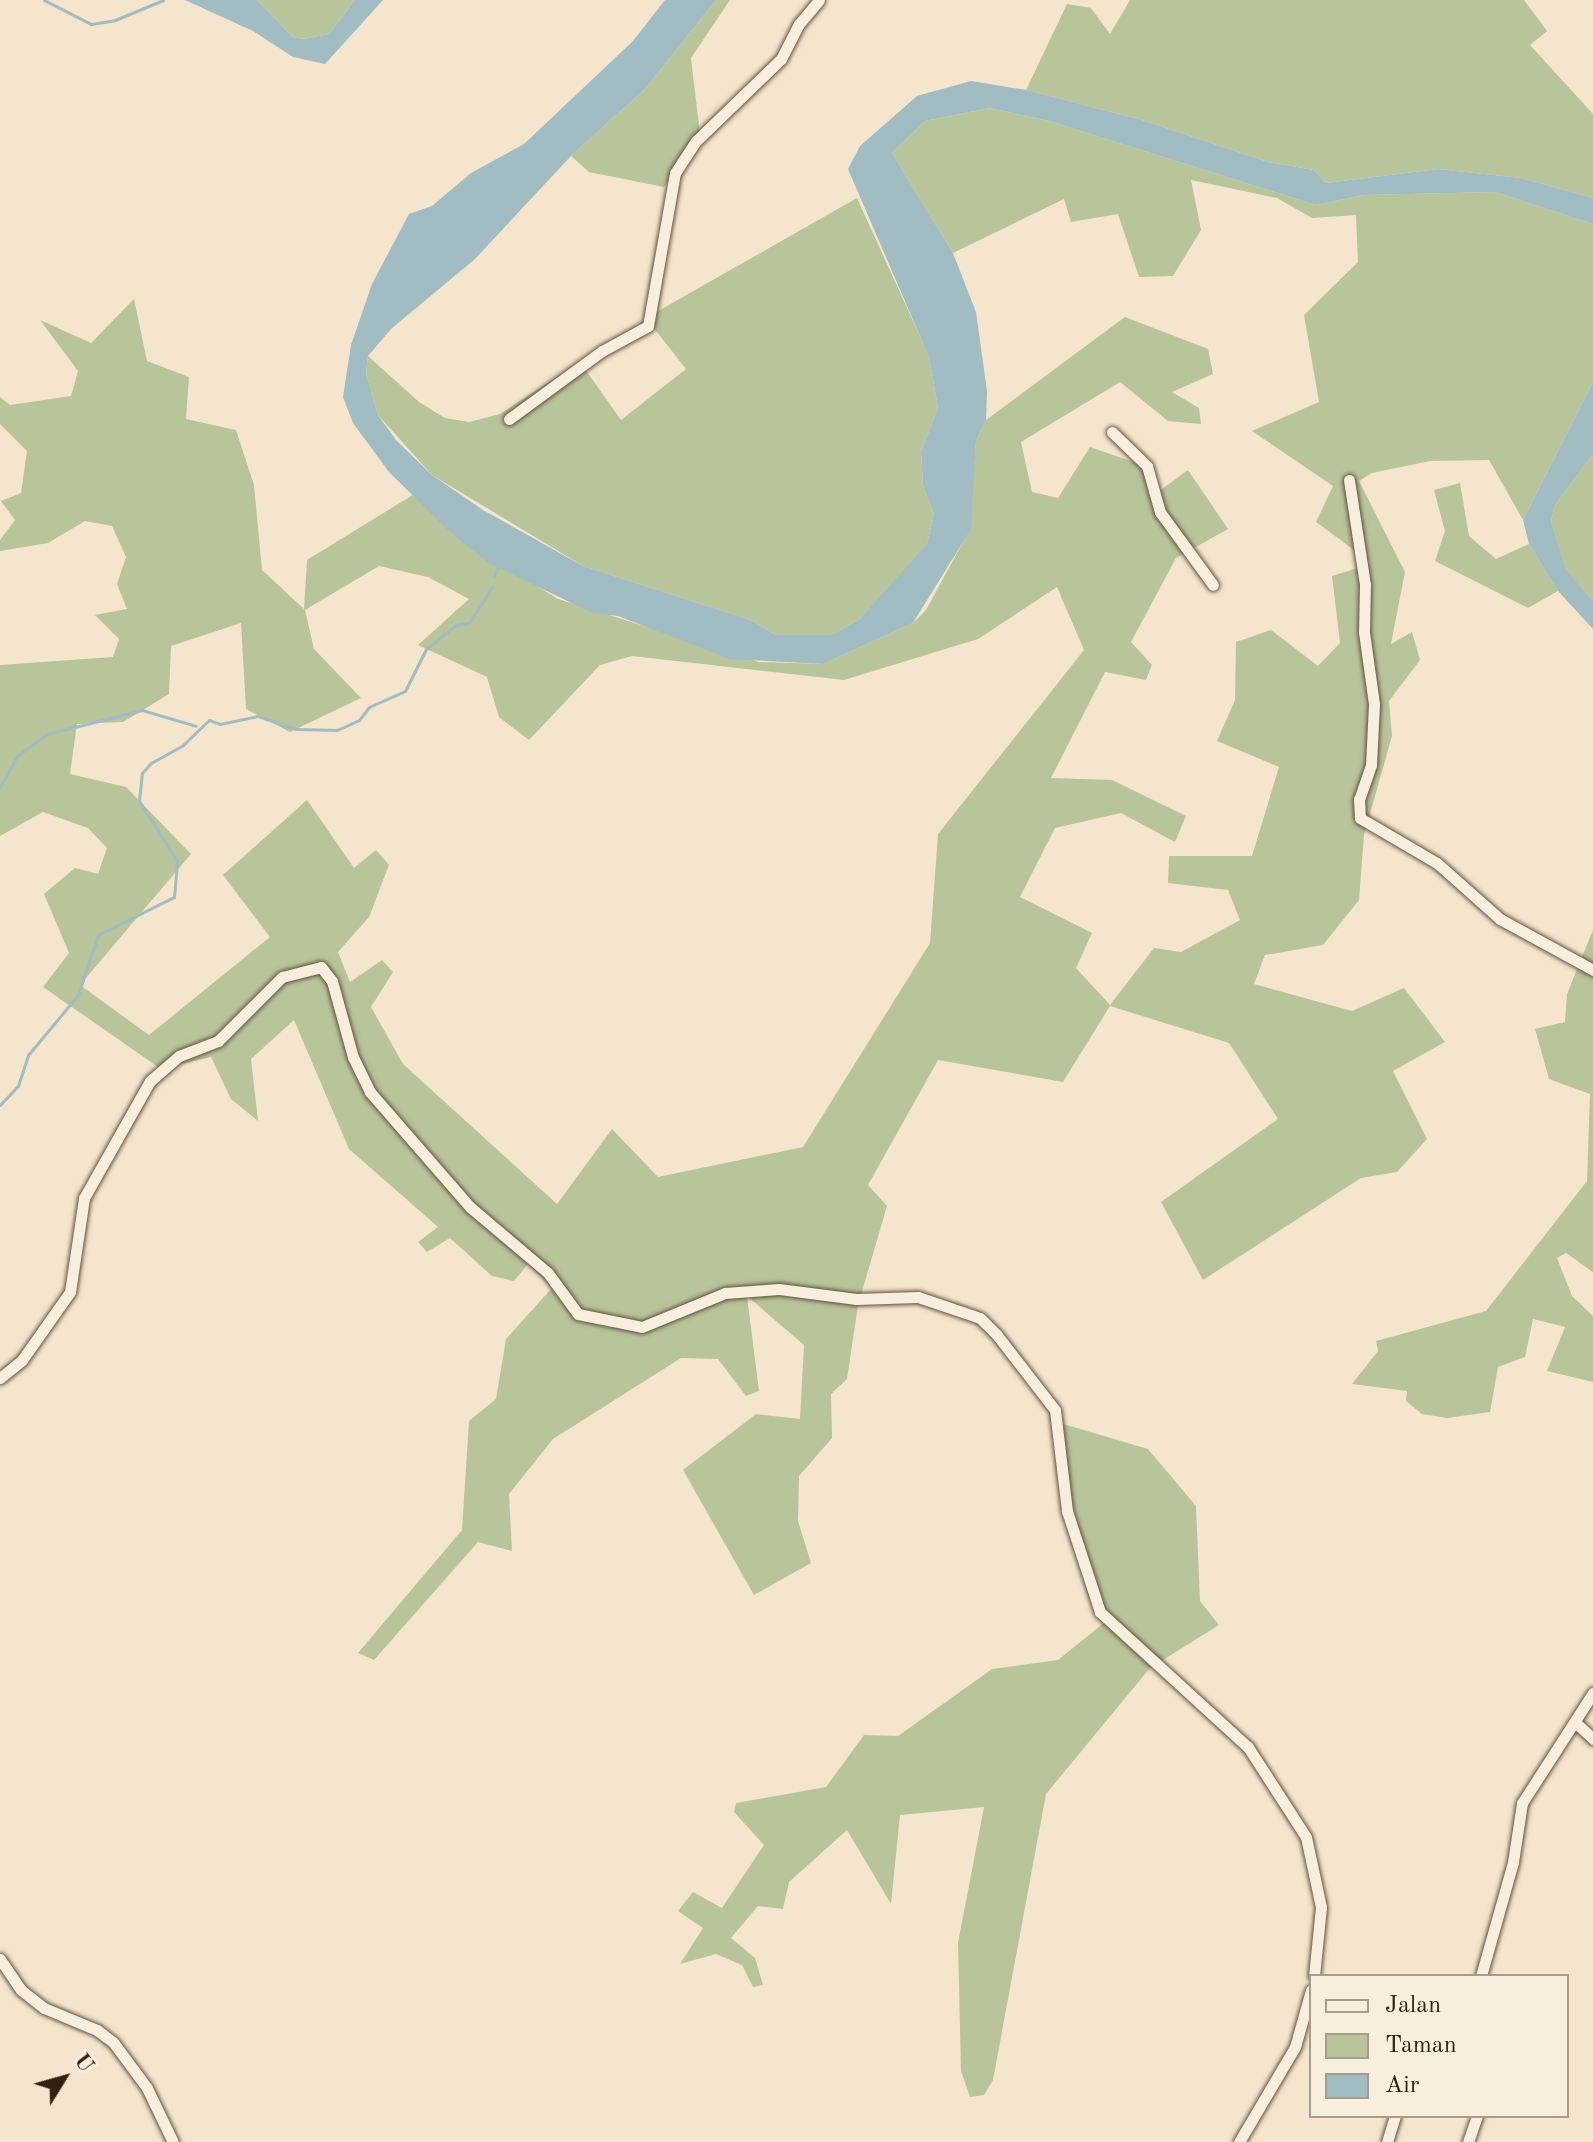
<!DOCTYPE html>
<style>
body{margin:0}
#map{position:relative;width:1593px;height:2142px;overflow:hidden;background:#f4e5cc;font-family:"Old Standard TT",serif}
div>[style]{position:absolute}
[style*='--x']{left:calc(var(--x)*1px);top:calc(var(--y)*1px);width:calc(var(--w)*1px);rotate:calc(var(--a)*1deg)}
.green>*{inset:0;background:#b8c59a}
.water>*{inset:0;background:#a1bcc2}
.stream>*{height:3px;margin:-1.5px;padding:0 1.5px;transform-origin:1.5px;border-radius:1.5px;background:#a1bcc2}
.roads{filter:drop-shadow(0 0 2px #625140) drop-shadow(0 0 2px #625140)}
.minor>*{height:11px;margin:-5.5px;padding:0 5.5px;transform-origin:5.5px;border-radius:5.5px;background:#f8eede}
span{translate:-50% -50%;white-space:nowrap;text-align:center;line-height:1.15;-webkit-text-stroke:6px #f8eede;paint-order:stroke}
.legend{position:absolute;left:1309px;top:1974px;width:260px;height:144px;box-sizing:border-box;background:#f8eede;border:2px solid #a99c8c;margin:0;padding:10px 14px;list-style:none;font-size:24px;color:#322012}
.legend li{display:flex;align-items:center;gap:16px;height:40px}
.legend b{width:40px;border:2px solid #a99c8c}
.north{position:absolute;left:24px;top:2038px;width:80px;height:80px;-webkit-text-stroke:6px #f8eede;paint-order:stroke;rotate:53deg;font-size:22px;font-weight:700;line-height:32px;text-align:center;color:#322012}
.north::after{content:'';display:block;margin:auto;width:28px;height:36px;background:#322012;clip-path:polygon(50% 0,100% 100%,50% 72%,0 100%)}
</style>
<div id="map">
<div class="green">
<i style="clip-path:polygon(257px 0,355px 0,329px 34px,304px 39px,293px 37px)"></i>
<i style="clip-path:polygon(716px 0,730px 0,691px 58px,700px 134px,664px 187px,589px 172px,571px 156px,646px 88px)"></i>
<i style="clip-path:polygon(1130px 0,1524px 0,1547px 31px,1530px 45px,1593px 114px,1593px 198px,1521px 178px,1438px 169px,1326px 183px,1314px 170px,1268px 162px,1139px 119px,1026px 90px,1067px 4px,1091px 8px,1110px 34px)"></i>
<i style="clip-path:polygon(evenodd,990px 108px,1049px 121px,1316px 205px,1364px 195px,1495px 192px,1593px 224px,1593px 382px,1523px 520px,1489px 460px,1430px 461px,1372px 473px,1359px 481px,1405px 572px,1391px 644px,1412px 632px,1420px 660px,1389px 701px,1392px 736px,1364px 835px,1359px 900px,1323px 945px,1265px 955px,1254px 984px,1352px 1011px,1404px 988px,1445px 1042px,1393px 1071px,1427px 1139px,1397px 1172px,1361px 1178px,1203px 1280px,1161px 1202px,1278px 1119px,1229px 1043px,1110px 1006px,1063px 1082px,938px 1060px,868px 1185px,887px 1206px,858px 1305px,847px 1379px,831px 1394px,832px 1438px,799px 1476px,798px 1521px,811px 1563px,754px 1595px,683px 1470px,756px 1414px,800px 1419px,804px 1345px,747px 1296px,759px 1391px,746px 1396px,718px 1359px,681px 1358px,553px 1439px,509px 1494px,512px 1551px,478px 1542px,374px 1660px,358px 1653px,462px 1530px,469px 1421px,496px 1399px,506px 1339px,552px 1288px,528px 1264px,514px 1281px,492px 1276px,450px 1238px,427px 1252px,418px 1242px,438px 1227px,349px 1149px,294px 1020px,251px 1059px,258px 1121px,231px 1099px,211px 1057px,161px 1069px,43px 987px,69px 953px,44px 894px,75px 868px,98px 874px,107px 848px,88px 828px,43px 812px,0 836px,0 665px,113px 657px,119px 639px,95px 615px,127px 609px,117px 584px,126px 557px,112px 526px,85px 521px,48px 543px,0 551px,0 540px,15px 520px,1px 501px,21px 493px,27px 451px,0 424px,0 397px,10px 405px,71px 396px,78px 371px,40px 320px,91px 343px,134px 299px,147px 361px,189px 377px,186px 419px,236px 430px,254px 485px,262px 570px,304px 609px,307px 560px,416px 493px,453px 535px,558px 599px,759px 662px,823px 664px,913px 623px,926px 610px,970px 529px,976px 441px,986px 420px,1125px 317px,1208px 349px,1213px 374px,1172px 392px,1199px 408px,1201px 424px,1168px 421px,1120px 382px,1021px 442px,1032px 492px,1058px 498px,1090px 447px,1145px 466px,1154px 495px,1188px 470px,1228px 529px,1176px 558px,1131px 642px,1152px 665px,1146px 680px,1105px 672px,1051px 778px,1112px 780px,1186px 816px,1175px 842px,1121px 813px,1055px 828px,1020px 897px,1092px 933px,1076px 968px,1110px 1005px,1154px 948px,1181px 952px,1240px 920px,1228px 890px,1168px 883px,1169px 856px,1252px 856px,1279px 767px,1217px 741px,1235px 700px,1236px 642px,1271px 630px,1318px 666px,1340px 643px,1332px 576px,1361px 567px,1358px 553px,1316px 522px,1333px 486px,1252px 431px,1319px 402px,1304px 315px,1358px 262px,1356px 215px,1312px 218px,1277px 198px,1191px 180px,1201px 230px,1173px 276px,1139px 277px,1118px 214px,1071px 222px,1064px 199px,953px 253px,892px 153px,925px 121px,990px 108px,379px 566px,428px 577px,469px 599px,418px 645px,487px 677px,499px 717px,529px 740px,600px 665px,632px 656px,844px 680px,978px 639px,1057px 587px,1084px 650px,938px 834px,930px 943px,803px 1147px,658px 1177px,612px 1129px,557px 1204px,403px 1064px,371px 1007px,393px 972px,382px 960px,350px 982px,338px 952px,369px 917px,389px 865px,376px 850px,354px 868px,307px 800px,223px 875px,270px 937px,149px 1035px,80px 985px,191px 854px,126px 787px,70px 774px,77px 724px,123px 722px,169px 694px,171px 646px,241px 623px,246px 709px,290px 732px,361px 698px,314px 649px,305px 610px,379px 566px)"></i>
<i style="clip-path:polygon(857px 198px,929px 356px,938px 408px,921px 452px,923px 486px,934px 514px,927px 544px,909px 568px,860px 619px,831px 635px,776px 635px,751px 620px,583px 566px,432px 475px,378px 415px,366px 373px,368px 356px,419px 402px,445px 418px,469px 422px,500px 414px,580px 362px,621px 420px,686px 369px,646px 318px)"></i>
<i style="clip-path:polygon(1593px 454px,1593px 601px,1566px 571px,1551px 521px,1555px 505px)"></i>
<i style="clip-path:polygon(1460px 483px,1469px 536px,1496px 559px,1529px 544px,1558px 591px,1528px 608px,1435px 561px,1445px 531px,1434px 490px)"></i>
<i style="clip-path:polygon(1593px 930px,1593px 1272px,1566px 1253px,1557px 1258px,1572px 1296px,1593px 1316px,1593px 1382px,1547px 1371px,1565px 1327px,1533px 1319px,1525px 1357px,1498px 1367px,1490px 1412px,1447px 1418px,1422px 1414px,1406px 1401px,1407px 1391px,1352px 1384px,1378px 1351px,1376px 1341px,1486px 1311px,1587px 1181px,1590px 1094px,1549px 1079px,1535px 1029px,1565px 1022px,1567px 994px)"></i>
<i style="clip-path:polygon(1060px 1423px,1148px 1449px,1196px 1506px,1200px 1601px,1219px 1625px,1150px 1668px,1046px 1794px,993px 2080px,984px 2095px,970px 2097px,961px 2071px,958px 1943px,984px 1807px,900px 1815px,891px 1904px,847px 1830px,789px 1882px,783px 1909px,758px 1906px,731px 1938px,755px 1958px,763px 1985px,753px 1987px,742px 1965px,716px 1954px,680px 1964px,703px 1928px,678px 1911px,693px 1892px,722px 1908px,764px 1845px,734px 1812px,736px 1803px,826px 1787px,864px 1735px,898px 1736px,992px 1669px,1058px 1660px,1105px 1622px,1088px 1597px,1065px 1507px)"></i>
</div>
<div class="water">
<i style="clip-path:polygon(185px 0,257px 0,293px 37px,304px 39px,329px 34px,355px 0,383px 0,325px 64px,293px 57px,253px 31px)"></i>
<i style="clip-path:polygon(665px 0,716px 0,646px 88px,571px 156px,475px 259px,391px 329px,368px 356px,366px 373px,378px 415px,396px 440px,432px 475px,483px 510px,583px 566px,751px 620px,776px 635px,831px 635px,860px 619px,927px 544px,934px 514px,923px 486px,921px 452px,938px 408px,929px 357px,848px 169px,860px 146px,917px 96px,971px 81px,1026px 90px,1139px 119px,1268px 162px,1314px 170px,1326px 183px,1438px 169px,1521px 178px,1593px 198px,1593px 224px,1495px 192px,1364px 195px,1316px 205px,1049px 121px,990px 108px,925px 121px,892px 153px,953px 253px,976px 312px,987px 391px,986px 420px,976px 441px,971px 529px,913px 623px,823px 664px,730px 659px,618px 616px,592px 613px,489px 563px,453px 535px,389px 472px,353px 423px,343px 397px,351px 345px,372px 284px,409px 214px,432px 206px,471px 173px,524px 144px,633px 41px)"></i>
<i style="clip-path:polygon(1593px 382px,1593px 454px,1555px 505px,1551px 521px,1566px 570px,1593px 601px,1593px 629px,1558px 591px,1529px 544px,1523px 520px)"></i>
</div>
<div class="stream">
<i style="--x:44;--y:0;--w:53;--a:27.1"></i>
<i style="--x:91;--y:24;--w:24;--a:-9"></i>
<i style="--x:115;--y:20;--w:52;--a:-22.6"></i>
<i style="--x:494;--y:576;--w:12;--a:-66"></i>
<i style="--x:0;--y:787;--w:37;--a:-61"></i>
<i style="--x:18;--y:755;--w:36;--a:-36"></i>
<i style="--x:47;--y:734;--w:98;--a:-14.2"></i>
<i style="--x:142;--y:710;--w:56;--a:16.5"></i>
<i style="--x:0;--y:1105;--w:26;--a:-47"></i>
<i style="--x:18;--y:1086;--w:33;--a:-72"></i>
<i style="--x:28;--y:1055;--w:78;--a:-50.2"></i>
<i style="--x:78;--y:995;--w:63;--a:-71.6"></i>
<i style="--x:98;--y:935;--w:85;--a:-26.6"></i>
<i style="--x:174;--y:897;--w:36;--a:-85"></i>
<i style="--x:177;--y:861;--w:71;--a:-122.3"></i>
<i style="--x:139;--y:801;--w:28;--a:-84"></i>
<i style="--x:142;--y:773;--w:13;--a:-48"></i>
<i style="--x:151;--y:763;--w:37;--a:-29"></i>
<i style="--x:183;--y:745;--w:36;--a:-44"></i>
<i style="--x:209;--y:720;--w:12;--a:20"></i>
<i style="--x:220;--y:724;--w:39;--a:-12"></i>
<i style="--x:258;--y:716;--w:40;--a:18.9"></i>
<i style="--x:296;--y:729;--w:41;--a:1.4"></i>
<i style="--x:337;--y:730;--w:24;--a:-24"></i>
<i style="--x:359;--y:720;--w:16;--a:-52"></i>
<i style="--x:369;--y:707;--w:39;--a:-24"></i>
<i style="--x:405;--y:691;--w:47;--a:-63.4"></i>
<i style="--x:426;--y:649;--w:38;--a:-39"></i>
<i style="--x:456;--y:625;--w:13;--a:-9"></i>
<i style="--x:469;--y:623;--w:43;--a:-57.4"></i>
</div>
<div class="roads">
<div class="minor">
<i style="--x:509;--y:419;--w:115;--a:-36.2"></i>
<i style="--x:602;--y:351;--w:52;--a:-28.5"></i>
<i style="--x:648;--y:326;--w:155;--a:-80"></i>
<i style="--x:675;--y:173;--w:38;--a:-57"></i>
<i style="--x:696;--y:141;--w:118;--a:-44"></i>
<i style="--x:781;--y:59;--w:39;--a:-63"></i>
<i style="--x:799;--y:24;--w:31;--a:-50"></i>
<i style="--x:1112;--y:432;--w:49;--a:44.2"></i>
<i style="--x:1147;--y:466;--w:48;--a:74.2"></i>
<i style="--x:1160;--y:512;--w:90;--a:54"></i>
<i style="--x:1349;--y:480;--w:105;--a:81.3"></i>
<i style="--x:1365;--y:584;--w:48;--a:91.2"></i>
<i style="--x:1364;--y:632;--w:73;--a:82.1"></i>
<i style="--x:1374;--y:704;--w:61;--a:92.8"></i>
<i style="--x:1371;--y:765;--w:36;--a:109"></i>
<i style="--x:1359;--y:799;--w:19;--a:87"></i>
<i style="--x:1360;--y:818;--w:89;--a:30.3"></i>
<i style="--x:1437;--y:863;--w:84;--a:41.6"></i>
<i style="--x:1500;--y:919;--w:106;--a:28.7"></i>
<i style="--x:0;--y:1378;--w:28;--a:-39"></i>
<i style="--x:22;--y:1360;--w:83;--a:-54.8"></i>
<i style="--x:70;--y:1292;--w:95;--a:-81.5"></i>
<i style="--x:84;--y:1198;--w:134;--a:-60.6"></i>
<i style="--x:150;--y:1081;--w:38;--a:-41"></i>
<i style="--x:179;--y:1056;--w:42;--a:-21"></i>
<i style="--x:218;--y:1041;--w:91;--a:-45"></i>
<i style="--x:282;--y:977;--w:40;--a:-14.4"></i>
<i style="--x:321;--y:967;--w:18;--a:52"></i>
<i style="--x:332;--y:981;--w:79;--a:74.6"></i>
<i style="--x:353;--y:1057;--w:39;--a:64"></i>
<i style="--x:370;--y:1092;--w:152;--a:49"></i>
<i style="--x:470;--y:1207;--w:102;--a:40.2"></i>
<i style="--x:548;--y:1273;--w:51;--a:53.8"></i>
<i style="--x:578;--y:1314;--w:65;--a:11.5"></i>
<i style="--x:642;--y:1327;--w:90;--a:-22.3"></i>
<i style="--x:725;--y:1293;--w:54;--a:-4.2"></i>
<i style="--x:779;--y:1289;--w:78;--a:7.4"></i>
<i style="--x:856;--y:1299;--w:62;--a:-1.8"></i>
<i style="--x:918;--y:1297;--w:65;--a:18.7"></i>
<i style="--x:980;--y:1318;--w:24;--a:45"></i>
<i style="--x:997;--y:1335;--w:95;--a:52.3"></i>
<i style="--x:1055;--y:1410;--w:102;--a:83.2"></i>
<i style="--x:1067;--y:1511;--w:106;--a:71.9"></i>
<i style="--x:1100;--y:1612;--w:200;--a:42.4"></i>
<i style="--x:1248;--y:1747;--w:107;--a:57.2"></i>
<i style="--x:1306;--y:1837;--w:72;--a:77.9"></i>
<i style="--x:1321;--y:1907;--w:69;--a:95.8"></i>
<i style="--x:1575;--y:1722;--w:25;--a:43"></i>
<i style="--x:0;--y:1959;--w:37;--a:56"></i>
<i style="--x:21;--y:1990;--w:29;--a:38"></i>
<i style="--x:44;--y:2008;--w:57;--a:22.5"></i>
<i style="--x:97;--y:2030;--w:20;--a:37"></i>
<i style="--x:113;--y:2042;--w:57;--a:53.5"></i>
<i style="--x:147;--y:2088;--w:60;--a:64.3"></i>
<i style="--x:1481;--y:1976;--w:118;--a:-74.3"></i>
<i style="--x:1513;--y:1862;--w:60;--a:-81.3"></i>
<i style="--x:1522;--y:1803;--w:131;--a:-57.2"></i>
<i style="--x:1239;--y:2142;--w:110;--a:-59.5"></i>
<i style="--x:1295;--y:2047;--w:59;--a:-74.3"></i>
<i style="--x:1387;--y:2142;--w:27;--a:-73"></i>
<i style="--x:1468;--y:2142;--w:28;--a:-71"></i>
</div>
</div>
<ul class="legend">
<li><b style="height:10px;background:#f8eede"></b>Jalan</li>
<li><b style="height:22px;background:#b8c59a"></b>Taman</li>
<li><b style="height:22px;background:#a1bcc2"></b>Air</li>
</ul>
<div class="north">U</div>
</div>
